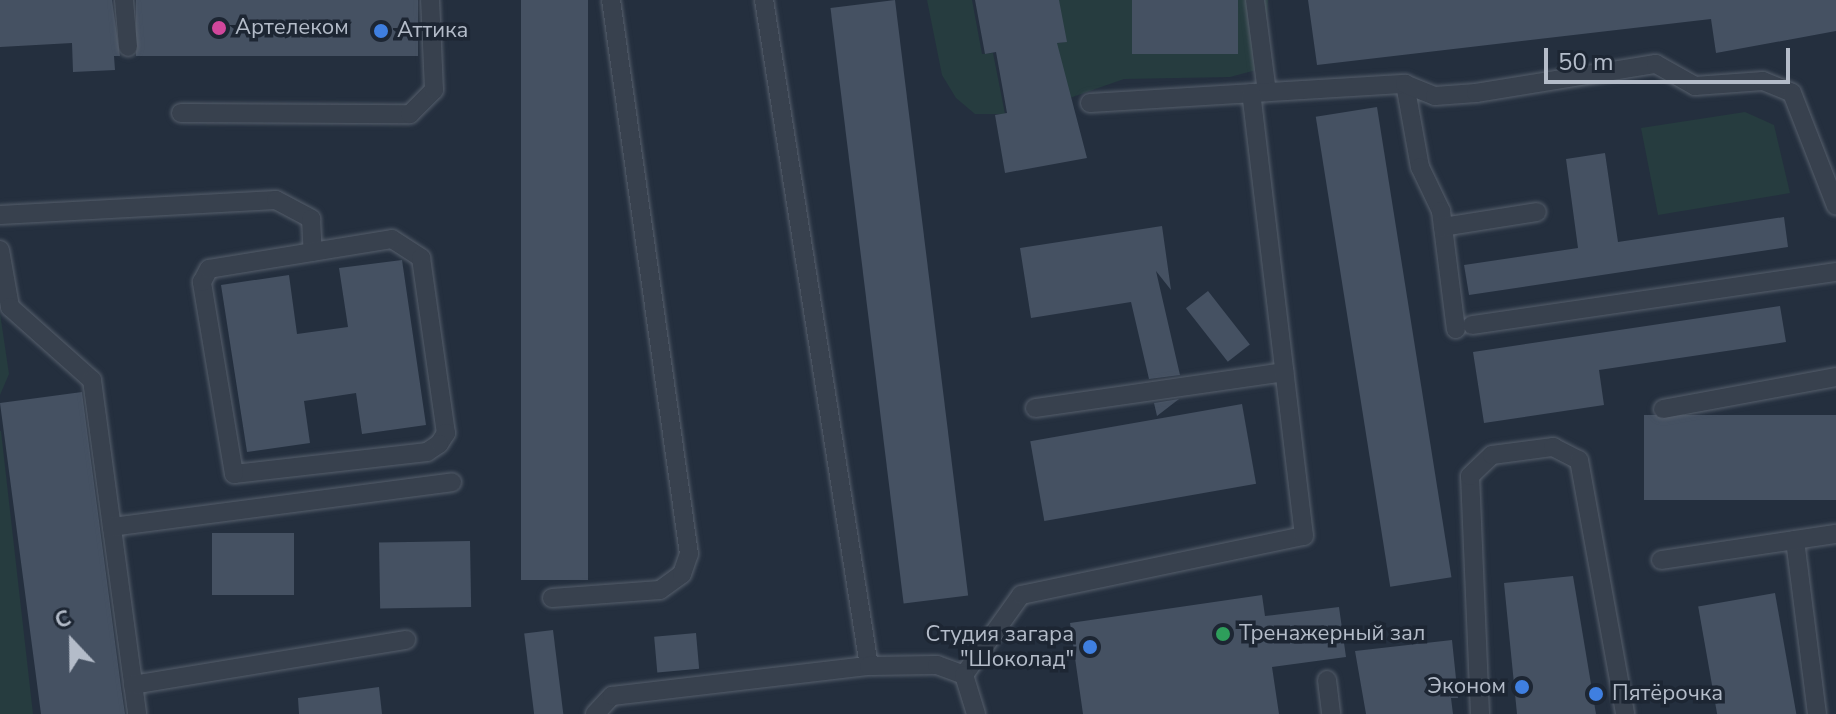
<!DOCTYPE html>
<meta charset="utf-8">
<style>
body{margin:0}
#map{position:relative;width:1836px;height:714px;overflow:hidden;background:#242f3e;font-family:"Nunito Sans",sans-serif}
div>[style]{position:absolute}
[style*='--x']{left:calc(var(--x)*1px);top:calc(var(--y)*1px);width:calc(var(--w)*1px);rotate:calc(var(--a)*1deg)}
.green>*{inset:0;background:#263c3f}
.building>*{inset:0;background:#455162;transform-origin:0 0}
.roads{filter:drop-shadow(0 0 2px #565f6c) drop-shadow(0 0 2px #565f6c)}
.service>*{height:18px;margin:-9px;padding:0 9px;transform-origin:9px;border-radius:9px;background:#38414e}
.dots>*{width:22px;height:22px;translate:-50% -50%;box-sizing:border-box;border:4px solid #1d2633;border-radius:50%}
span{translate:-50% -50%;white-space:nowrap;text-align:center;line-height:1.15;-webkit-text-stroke:7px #1d2633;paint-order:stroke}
.poi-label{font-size:22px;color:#b4bcc9}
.left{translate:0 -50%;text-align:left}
.right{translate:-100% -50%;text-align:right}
.north{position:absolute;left:32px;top:602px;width:80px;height:80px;-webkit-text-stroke:6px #1d2633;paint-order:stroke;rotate:338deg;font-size:22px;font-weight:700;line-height:32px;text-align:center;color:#b4bcc9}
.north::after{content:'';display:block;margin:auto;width:28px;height:36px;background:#b4bcc9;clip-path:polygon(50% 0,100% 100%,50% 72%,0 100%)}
.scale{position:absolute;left:1544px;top:48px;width:246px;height:36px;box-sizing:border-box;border:4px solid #b4bcc9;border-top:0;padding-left:10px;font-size:24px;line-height:28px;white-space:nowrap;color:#b4bcc9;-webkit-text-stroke:6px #1d2633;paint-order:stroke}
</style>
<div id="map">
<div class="green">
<i style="clip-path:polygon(927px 0,972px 0,982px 54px,993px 53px,1005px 114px,975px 114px,956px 98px,942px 75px)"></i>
<i style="clip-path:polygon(1057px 0,1268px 0,1264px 68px,1230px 77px,1124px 79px,1064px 100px,1054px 44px,1064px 42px)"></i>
<i style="clip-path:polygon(1745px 112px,1774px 125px,1790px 193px,1658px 215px,1641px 128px)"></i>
<i style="clip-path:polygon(0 313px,9px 374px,0 395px)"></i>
<i style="clip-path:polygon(0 431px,1px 431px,33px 714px,0 714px)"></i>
</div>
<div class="building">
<i style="clip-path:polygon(0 0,112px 0,120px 56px,114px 56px,115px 70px,73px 72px,72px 43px,0 47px)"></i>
<i style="left:136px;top:0;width:282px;height:56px"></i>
<i style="left:521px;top:0;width:67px;height:580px"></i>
<i style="left:895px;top:0;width:600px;height:65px;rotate:83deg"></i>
<i style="clip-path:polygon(975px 0,1059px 0,1067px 42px,1057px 43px,1087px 158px,1005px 173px,995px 115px,1007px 113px,996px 52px,985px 54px)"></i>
<i style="left:1132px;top:0;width:106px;height:54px"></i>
<i style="clip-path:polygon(1308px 0,1836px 0,1836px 31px,1716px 53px,1711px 19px,1317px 65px)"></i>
<i style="left:1377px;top:107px;width:476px;height:62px;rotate:81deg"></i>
<i style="clip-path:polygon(1605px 153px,1618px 242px,1784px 217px,1788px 247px,1469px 295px,1464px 265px,1578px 248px,1566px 159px)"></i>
<i style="clip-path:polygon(1162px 226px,1171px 290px,1156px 271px,1180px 375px,1149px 379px,1131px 302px,1031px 318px,1020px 248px)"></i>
<i style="clip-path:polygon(402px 260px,426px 425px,362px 434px,356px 393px,304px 401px,310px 443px,247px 452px,221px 285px,289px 275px,297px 334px,348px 327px,339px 268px)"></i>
<i style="left:1208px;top:291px;width:68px;height:28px;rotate:52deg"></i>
<i style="clip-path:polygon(1780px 306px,1786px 342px,1599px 370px,1604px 405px,1484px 423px,1473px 352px)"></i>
<i style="clip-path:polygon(82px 392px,121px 687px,125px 714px,41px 714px,0 403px)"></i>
<i style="clip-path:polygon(1179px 399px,1157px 416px,1154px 403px)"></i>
<i style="left:1242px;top:404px;width:81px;height:215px;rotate:80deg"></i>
<i style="left:1836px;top:415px;width:85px;height:192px;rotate:90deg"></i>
<i style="left:294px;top:533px;width:62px;height:82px;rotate:90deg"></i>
<i style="left:470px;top:541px;width:66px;height:91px;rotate:89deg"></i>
<i style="clip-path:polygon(1573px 576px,1596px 714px,1517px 714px,1504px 583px)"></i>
<i style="left:1775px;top:593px;width:123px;height:78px;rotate:80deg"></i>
<i style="clip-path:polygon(1262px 595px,1265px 616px,1339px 607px,1346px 657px,1272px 667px,1279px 714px,1083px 714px,1070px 623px)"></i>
<i style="left:553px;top:630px;width:85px;height:29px;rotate:83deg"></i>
<i style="left:696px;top:633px;width:36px;height:42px;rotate:85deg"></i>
<i style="clip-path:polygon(1452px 640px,1458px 698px,1451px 698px,1453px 714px,1366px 714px,1355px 651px)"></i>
<i style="clip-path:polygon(379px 687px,382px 714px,299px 714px,298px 698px)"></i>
</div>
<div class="roads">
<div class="service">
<i style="--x:124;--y:0;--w:47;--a:85.1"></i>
<i style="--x:764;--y:0;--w:674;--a:81.04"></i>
<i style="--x:1255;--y:0;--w:93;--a:82.6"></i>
<i style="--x:1405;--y:84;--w:84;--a:79.8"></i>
<i style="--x:1420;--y:167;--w:49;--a:64.5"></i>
<i style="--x:1441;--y:211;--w:119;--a:82.8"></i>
<i style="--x:1090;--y:103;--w:316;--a:-3.5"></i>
<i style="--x:1405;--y:84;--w:32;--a:22"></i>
<i style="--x:1435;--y:96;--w:41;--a:-4.2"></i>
<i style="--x:1476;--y:93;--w:182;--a:-9.2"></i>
<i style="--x:1656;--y:64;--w:45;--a:29.4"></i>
<i style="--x:1695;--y:86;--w:68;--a:-4.2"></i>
<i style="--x:1763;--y:81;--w:31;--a:22"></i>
<i style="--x:1792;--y:93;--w:121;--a:68.7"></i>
<i style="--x:181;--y:113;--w:229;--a:0.3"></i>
<i style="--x:410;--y:114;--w:34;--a:-45"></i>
<i style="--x:434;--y:90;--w:90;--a:-92.5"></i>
<i style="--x:0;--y:215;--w:276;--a:-3.1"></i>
<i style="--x:276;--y:200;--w:40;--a:28"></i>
<i style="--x:311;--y:219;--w:33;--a:87"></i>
<i style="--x:1443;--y:227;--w:95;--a:-9.1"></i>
<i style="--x:392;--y:239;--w:35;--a:33"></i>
<i style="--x:421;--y:258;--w:177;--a:81.9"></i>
<i style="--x:446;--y:433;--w:13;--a:122"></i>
<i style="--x:439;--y:444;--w:14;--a:146"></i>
<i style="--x:427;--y:452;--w:194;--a:173.5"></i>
<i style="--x:234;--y:474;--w:195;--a:-99.5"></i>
<i style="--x:202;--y:282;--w:15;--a:-62"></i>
<i style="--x:209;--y:269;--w:185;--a:-9.3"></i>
<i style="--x:0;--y:250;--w:58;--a:80"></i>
<i style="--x:10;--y:307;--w:110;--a:41.7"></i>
<i style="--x:92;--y:380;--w:337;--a:82.3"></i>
<i style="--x:1472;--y:325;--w:368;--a:-8.3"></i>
<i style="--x:1035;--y:408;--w:252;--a:-8.2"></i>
<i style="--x:1663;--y:409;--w:176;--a:-10.5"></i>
<i style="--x:112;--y:527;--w:343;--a:-7.5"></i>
<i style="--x:1795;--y:540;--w:175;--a:82.8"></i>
<i style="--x:1661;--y:560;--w:177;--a:-8.5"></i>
<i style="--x:552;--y:598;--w:108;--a:-4.2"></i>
<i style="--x:660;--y:590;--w:27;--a:-36"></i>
<i style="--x:682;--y:574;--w:21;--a:-71"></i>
<i style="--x:689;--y:554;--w:559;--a:-98.01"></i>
<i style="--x:964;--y:675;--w:98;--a:-54.5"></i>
<i style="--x:1021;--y:595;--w:289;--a:-11.8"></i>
<i style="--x:1304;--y:536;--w:446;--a:-96.8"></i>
<i style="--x:1327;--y:680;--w:34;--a:83"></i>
<i style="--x:133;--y:685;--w:277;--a:-9.4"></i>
<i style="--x:595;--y:714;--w:25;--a:-47"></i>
<i style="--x:612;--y:696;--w:259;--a:-6.7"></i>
<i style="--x:869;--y:666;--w:68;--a:-0.8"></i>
<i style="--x:937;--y:665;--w:29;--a:20"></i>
<i style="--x:964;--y:675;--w:41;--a:72.9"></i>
<i style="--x:1480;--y:714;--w:238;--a:-92.4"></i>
<i style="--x:1470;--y:476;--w:30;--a:-44"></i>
<i style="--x:1492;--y:455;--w:62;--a:-7.5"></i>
<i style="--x:1553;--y:447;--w:29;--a:27"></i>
<i style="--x:1579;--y:460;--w:258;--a:79.7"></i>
</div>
</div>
<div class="dots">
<i style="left:219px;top:28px;background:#d1479c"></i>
<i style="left:381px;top:31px;background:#3f7fe0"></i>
<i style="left:1223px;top:634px;background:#2e9e5b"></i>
<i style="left:1090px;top:647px;background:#3f7fe0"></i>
<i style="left:1522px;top:687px;background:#3f7fe0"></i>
<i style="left:1596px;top:694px;background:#3f7fe0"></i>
</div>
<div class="poi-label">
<span class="left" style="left:235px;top:28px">Артелеком</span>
<span class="left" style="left:397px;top:31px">Аттика</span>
<span class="right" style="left:1074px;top:647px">Студия загара<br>"Шоколад"</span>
<span class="left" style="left:1239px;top:634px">Тренажерный зал</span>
<span class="right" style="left:1506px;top:687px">Эконом</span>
<span class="left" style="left:1612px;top:694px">Пятёрочка</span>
</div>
<div class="north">С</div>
<div class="scale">50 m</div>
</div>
